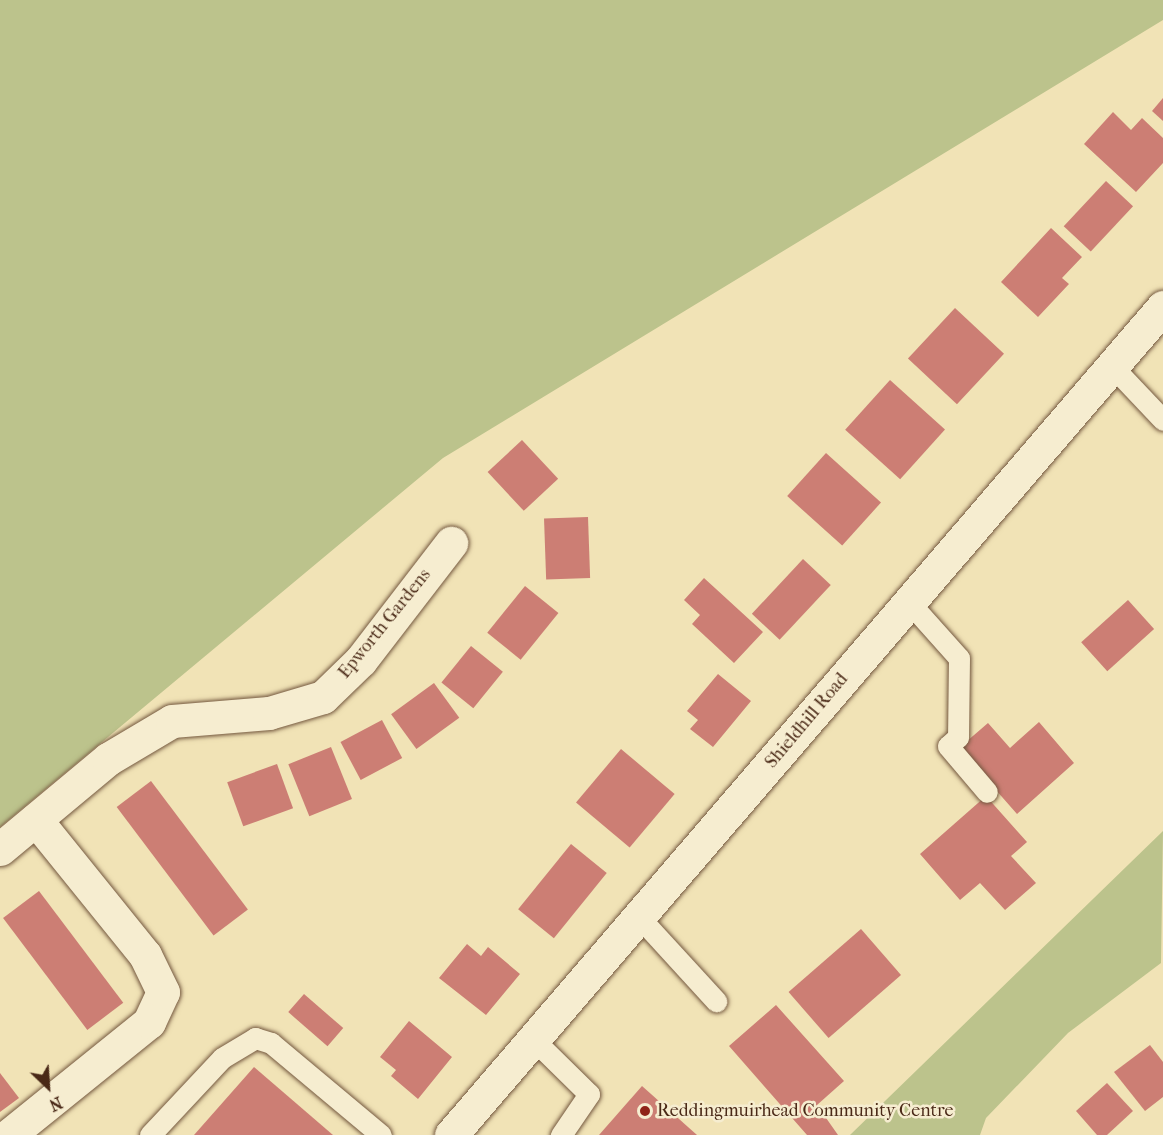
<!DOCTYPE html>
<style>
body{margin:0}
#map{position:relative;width:1163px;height:1135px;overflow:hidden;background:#f1e3b6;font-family:"IM FELL French Canon",serif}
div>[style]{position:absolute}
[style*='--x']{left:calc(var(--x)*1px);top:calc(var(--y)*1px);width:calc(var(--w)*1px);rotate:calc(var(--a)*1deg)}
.green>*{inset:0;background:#bcc38c}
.building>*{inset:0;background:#cc7e74;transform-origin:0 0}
.roads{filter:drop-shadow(0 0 2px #74583f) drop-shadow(0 0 2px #74583f)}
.service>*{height:21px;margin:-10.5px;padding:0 10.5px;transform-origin:10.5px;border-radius:10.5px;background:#f6edd0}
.minor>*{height:33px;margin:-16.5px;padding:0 16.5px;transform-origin:16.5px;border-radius:16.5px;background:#f6edd0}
.secondary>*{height:33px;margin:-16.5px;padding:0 16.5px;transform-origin:16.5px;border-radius:16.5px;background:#f6edd0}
.dots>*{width:16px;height:16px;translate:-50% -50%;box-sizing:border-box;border:3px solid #f6edd0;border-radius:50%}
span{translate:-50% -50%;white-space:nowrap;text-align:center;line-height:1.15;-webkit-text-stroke:5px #f6edd0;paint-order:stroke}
.street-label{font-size:18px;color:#4a2917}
.poi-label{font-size:18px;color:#4a2917}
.left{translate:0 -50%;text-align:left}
.north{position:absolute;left:18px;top:1057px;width:60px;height:60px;-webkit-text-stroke:4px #f6edd0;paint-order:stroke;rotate:155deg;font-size:16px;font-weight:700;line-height:24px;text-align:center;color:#4a2917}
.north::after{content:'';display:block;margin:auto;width:21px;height:27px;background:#4a2917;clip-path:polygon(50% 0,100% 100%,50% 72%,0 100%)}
</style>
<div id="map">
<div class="green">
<i style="clip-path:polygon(0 0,1163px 0,1163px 20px,443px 458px,0 827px)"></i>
<i style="clip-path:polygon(1163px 831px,1161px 963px,1068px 1033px,986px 1118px,980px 1135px,850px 1135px)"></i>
</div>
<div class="building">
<i style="clip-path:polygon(1163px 98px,1163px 121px,1152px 111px)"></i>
<i style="clip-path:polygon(1113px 112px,1131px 130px,1142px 118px,1163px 138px,1163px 163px,1136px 192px,1084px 144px)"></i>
<i style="left:1106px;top:181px;width:37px;height:62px;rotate:43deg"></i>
<i style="clip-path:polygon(1051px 228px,1082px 257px,1062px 278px,1069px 284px,1038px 317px,1001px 282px)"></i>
<i style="left:955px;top:308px;width:67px;height:69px;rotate:43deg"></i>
<i style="left:890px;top:380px;width:74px;height:67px;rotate:42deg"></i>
<i style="left:522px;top:440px;width:53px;height:47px;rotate:47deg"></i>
<i style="left:826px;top:453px;width:74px;height:58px;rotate:42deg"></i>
<i style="left:588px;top:517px;width:61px;height:44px;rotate:88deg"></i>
<i style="left:803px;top:559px;width:38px;height:75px;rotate:43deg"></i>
<i style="clip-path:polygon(704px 578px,763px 632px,734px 663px,692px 624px,700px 615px,684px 600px)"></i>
<i style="left:525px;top:586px;width:43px;height:60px;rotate:39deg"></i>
<i style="left:1128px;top:600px;width:39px;height:63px;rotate:48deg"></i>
<i style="left:471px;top:646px;width:41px;height:47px;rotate:39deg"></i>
<i style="clip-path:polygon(718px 674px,751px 701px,713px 747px,690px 729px,698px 720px,687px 711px)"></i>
<i style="left:434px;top:683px;width:43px;height:53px;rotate:54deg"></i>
<i style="left:382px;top:720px;width:43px;height:47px;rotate:62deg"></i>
<i style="clip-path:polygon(1039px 722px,1074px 763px,1017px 814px,959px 748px,988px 723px,1010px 748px)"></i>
<i style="left:331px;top:747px;width:56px;height:46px;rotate:68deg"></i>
<i style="left:621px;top:749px;width:70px;height:70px;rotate:40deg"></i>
<i style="left:277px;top:764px;width:47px;height:53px;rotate:70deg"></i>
<i style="left:151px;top:781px;width:161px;height:43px;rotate:53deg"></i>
<i style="clip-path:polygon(986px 796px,1027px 842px,1011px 856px,1036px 883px,1005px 910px,980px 883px,960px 900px,920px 854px)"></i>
<i style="left:571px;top:844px;width:46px;height:84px;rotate:39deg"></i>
<i style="left:39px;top:891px;width:140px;height:45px;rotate:53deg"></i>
<i style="left:861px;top:929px;width:61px;height:96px;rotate:49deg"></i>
<i style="clip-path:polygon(467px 944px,481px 956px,488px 947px,520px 974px,486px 1015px,439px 978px)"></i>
<i style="left:304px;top:994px;width:52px;height:24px;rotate:41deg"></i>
<i style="clip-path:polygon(776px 1005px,844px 1081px,817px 1105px,838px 1135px,807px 1135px,729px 1046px)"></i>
<i style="clip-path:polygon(409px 1021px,452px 1057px,418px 1099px,391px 1076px,396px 1070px,380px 1057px)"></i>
<i style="clip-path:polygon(1150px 1045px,1163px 1062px,1163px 1097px,1145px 1111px,1114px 1072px)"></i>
<i style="clip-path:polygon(254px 1067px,333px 1135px,194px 1135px)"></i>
<i style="clip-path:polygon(0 1073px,19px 1098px,0 1112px)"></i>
<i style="clip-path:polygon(1107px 1083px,1133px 1111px,1107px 1135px,1097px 1135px,1076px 1111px)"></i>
<i style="clip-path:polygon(642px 1086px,697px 1135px,599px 1135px)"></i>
</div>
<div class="roads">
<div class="service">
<i style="--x:1112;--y:366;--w:74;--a:46.6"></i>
<i style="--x:908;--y:601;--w:76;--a:48.2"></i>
<i style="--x:959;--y:658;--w:79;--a:90.7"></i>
<i style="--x:958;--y:737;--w:13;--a:138"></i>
<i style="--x:948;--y:746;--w:60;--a:49.7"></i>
<i style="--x:640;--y:918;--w:113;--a:47.5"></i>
<i style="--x:534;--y:1040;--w:77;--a:44.5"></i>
<i style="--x:589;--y:1094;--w:50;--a:124.3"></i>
<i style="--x:150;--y:1135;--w:105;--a:-46.9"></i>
<i style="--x:222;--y:1058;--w:39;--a:-31"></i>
<i style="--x:255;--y:1038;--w:17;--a:17"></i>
<i style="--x:271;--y:1043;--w:143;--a:39.9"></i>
</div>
<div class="minor">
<i style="--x:0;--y:849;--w:141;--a:-39.8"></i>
<i style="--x:108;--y:759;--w:74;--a:-30.7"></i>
<i style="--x:172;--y:721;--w:97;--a:-4.7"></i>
<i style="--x:269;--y:713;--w:56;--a:-16.5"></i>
<i style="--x:323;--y:697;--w:53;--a:-44.2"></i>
<i style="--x:361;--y:660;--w:148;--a:-52.4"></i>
<i style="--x:9;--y:1135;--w:180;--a:-38.9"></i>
<i style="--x:149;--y:1022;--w:33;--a:-65"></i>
<i style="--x:163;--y:992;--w:41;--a:-115.9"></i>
<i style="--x:145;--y:955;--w:174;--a:-128.9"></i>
</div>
<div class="secondary">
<i style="--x:451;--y:1135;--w:1092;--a:-49.31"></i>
</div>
</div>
<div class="dots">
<i style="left:645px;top:1111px;background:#8f2418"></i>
</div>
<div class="street-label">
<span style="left:385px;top:624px;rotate:-51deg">Epworth Gardens</span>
<span style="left:807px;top:721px;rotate:-50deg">Shieldhill Road</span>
</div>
<div class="poi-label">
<span class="left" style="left:657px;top:1111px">Reddingmuirhead Community Centre</span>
</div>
<div class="north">N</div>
</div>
